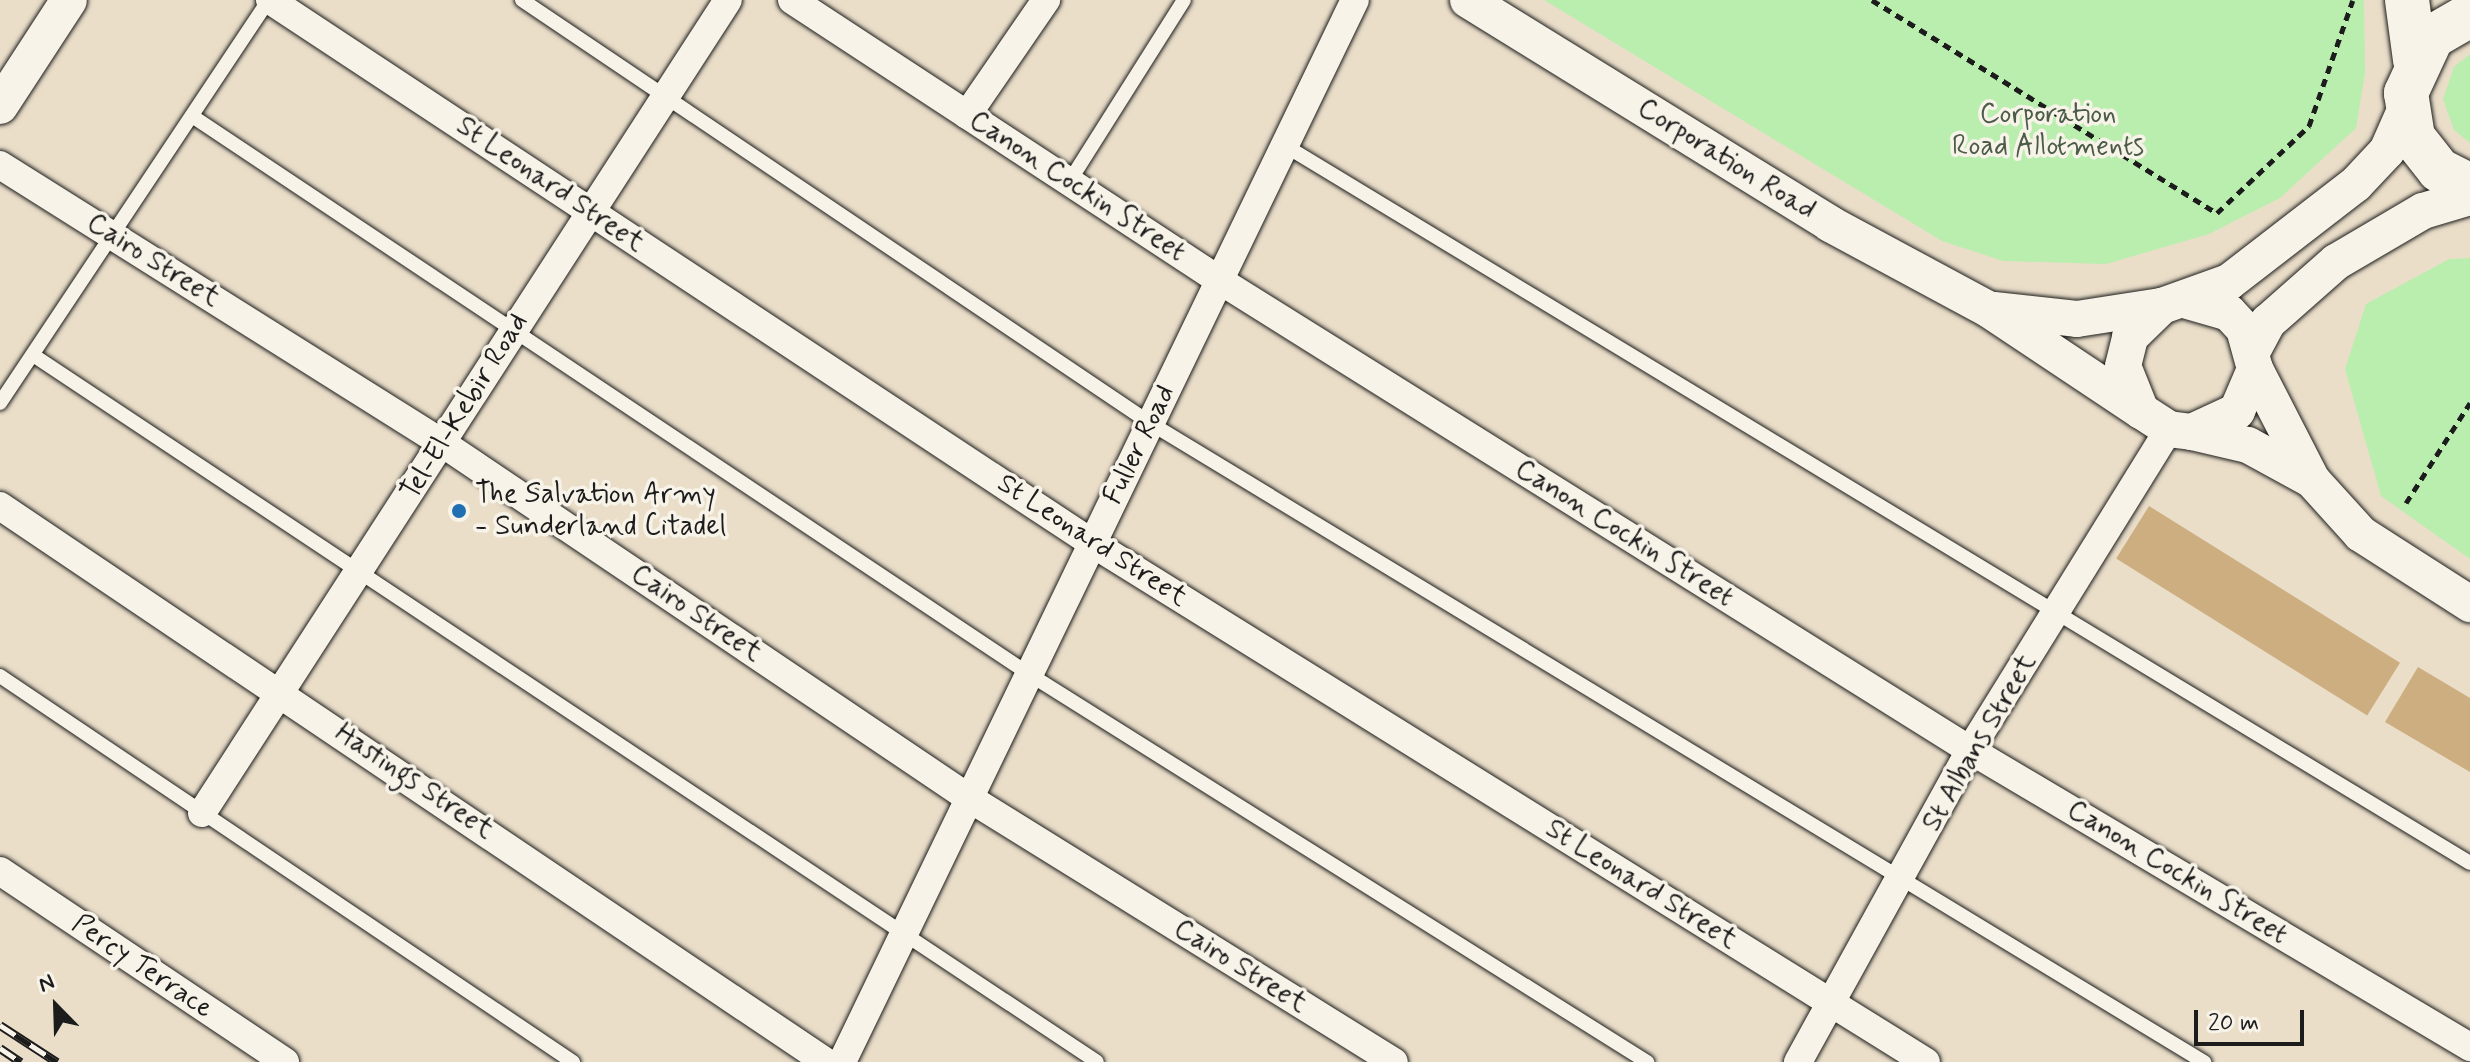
<!DOCTYPE html>
<style>
body{margin:0}
#map{position:relative;width:2470px;height:1062px;overflow:hidden;background:#eadec9;font-family:Mynerve,sans-serif}
div>[style]{position:absolute}
[style*='--x']{left:calc(var(--x)*1px);top:calc(var(--y)*1px);width:calc(var(--w)*1px);rotate:calc(var(--a)*1deg)}
.green>*{inset:0;background:#b9eeaf}
.building>*{inset:0;background:#ccae80;transform-origin:0 0}
.path>*{height:5px;margin-top:-2.5px;transform-origin:0;background:repeating-linear-gradient(90deg,#1c1c1c 0 8px,transparent 0 14px)}
.roads{filter:drop-shadow(0 0 2px #1c1c1c) drop-shadow(0 0 2px #1c1c1c)}
.service>*{height:14px;margin:-7px;padding:0 7px;transform-origin:7px;border-radius:7px;background:#f7f3e8}
.minor>*{height:28px;margin:-14px;padding:0 14px;transform-origin:14px;border-radius:14px;background:#f7f3e8}
.tertiary>*{height:36px;margin:-18px;padding:0 18px;transform-origin:18px;border-radius:18px;background:#f7f3e8}
.trunk>*{height:44px;margin:-22px;padding:0 22px;transform-origin:22px;border-radius:22px;background:#f7f3e8}
.rail>*{height:9px;margin-top:-4.5px;transform-origin:0;background:repeating-linear-gradient(90deg,#f7f3e8 0 18px,#1c1c1c 0 36px);box-sizing:border-box;border-block:2px solid #1c1c1c}
.dots>*{width:22px;height:22px;translate:-50% -50%;box-sizing:border-box;border:4px solid #f7f3e8;border-radius:50%}
span{translate:-50% -50%;white-space:nowrap;text-align:center;line-height:1.15;-webkit-text-stroke:7px #f7f3e8;paint-order:stroke}
.park-label{font-size:28px;color:#4b5b48}
.street-label{font-size:28px;color:#1c1c1c}
.poi-label{font-size:28px;color:#1c1c1c}
.left{translate:0 -50%;text-align:left}
.north{position:absolute;left:16px;top:966px;width:80px;height:80px;-webkit-text-stroke:6px #f7f3e8;paint-order:stroke;rotate:337deg;font-size:22px;font-weight:700;line-height:32px;text-align:center;color:#1c1c1c}
.north::after{content:'';display:block;margin:auto;width:28px;height:36px;background:#1c1c1c;clip-path:polygon(50% 0,100% 100%,50% 72%,0 100%)}
.scale{position:absolute;left:2194px;top:1010px;width:110px;height:36px;box-sizing:border-box;border:4px solid #1c1c1c;border-top:0;padding-left:10px;font-size:24px;line-height:28px;white-space:nowrap;color:#1c1c1c;-webkit-text-stroke:6px #f7f3e8;paint-order:stroke}
</style>
<div id="map">
<div class="green">
<i style="clip-path:polygon(1544px 0,2364px 0,2365px 73px,2356px 128px,2280px 198px,2209px 234px,2106px 264px,2003px 261px,1942px 241px)"></i>
<i style="clip-path:polygon(2470px 54px,2470px 143px,2454px 130px,2443px 99px,2454px 67px)"></i>
<i style="clip-path:polygon(2470px 258px,2470px 559px,2381px 496px,2345px 369px,2366px 304px,2449px 259px)"></i>
</div>
<div class="building">
<i style="left:2149px;top:506px;width:296px;height:62px;rotate:32deg"></i>
<i style="clip-path:polygon(2418px 667px,2470px 698px,2470px 772px,2385px 722px)"></i>
</div>
<div class="path">
<i style="--x:1872;--y:0;--w:405;--a:31.7"></i>
<i style="--x:2217;--y:213;--w:127;--a:-43.4"></i>
<i style="--x:2309;--y:126;--w:133;--a:-70.8"></i>
<i style="--x:2406;--y:503;--w:119;--a:-57.4"></i>
</div>
<div class="roads">
<div class="service">
<i style="--x:522;--y:0;--w:757;--a:33.96"></i>
<i style="--x:1150;--y:423;--w:1233;--a:31.23"></i>
<i style="--x:192;--y:116;--w:1006;--a:33.69"></i>
<i style="--x:1029;--y:674;--w:730;--a:32.12"></i>
<i style="--x:1284;--y:145;--w:1386;--a:31.19"></i>
<i style="--x:1069;--y:182;--w:215;--a:-57.7"></i>
<i style="--x:33;--y:355;--w:1277;--a:33.6"></i>
<i style="--x:0;--y:403;--w:485;--a:-56.3"></i>
<i style="--x:0;--y:676;--w:691;--a:33.97"></i>
</div>
<div class="minor">
<i style="--x:270;--y:0;--w:985;--a:33.45"></i>
<i style="--x:1092;--y:543;--w:982;--a:31.89"></i>
<i style="--x:792;--y:0;--w:511;--a:33.25"></i>
<i style="--x:1219;--y:280;--w:886;--a:32.04"></i>
<i style="--x:1970;--y:750;--w:582;--a:30.71"></i>
<i style="--x:967;--y:115;--w:140;--a:-55.5"></i>
<i style="--x:0;--y:165;--w:522;--a:32.17"></i>
<i style="--x:442;--y:443;--w:635;--a:33.97"></i>
<i style="--x:969;--y:798;--w:500;--a:31.85"></i>
<i style="--x:0;--y:506;--w:996;--a:33.95"></i>
<i style="--x:202;--y:813;--w:968;--a:-57.1"></i>
<i style="--x:0;--y:871;--w:343;--a:33.8"></i>
<i style="--x:842;--y:1062;--w:1179;--a:-64.22"></i>
<i style="--x:1798;--y:1062;--w:356;--a:-61.1"></i>
<i style="--x:1970;--y:750;--w:378;--a:-58.2"></i>
</div>
<div class="tertiary">
<i style="--x:1468;--y:0;--w:426;--a:31.7"></i>
<i style="--x:1830;--y:224;--w:179;--a:28.3"></i>
<i style="--x:1988;--y:309;--w:184;--a:33.7"></i>
<i style="--x:0;--y:106;--w:126;--a:-56.9"></i>
<i style="--x:2184;--y:300;--w:47;--a:16.1"></i>
<i style="--x:2229;--y:313;--w:22;--a:47"></i>
<i style="--x:2244;--y:329;--w:41;--a:74.6"></i>
<i style="--x:2255;--y:369;--w:46;--a:113.2"></i>
<i style="--x:2237;--y:411;--w:50;--a:155"></i>
<i style="--x:2192;--y:432;--w:23;--a:-173"></i>
<i style="--x:2169;--y:429;--w:33;--a:-147"></i>
<i style="--x:2141;--y:411;--w:48;--a:-111.8"></i>
<i style="--x:2123;--y:366;--w:30;--a:-76"></i>
<i style="--x:2130;--y:337;--w:45;--a:-44.1"></i>
<i style="--x:2162;--y:306;--w:71;--a:-19.7"></i>
<i style="--x:2229;--y:282;--w:160;--a:-37.7"></i>
<i style="--x:2356;--y:184;--w:45;--a:-46.8"></i>
<i style="--x:2387;--y:151;--w:47;--a:-66.2"></i>
<i style="--x:1994;--y:310;--w:83;--a:6.2"></i>
<i style="--x:2077;--y:319;--w:85;--a:-8.8"></i>
<i style="--x:2253;--y:350;--w:32;--a:-62"></i>
<i style="--x:2268;--y:322;--w:91;--a:-41.4"></i>
<i style="--x:2336;--y:262;--w:101;--a:-30.4"></i>
<i style="--x:2423;--y:211;--w:49;--a:-16.6"></i>
<i style="--x:2255;--y:369;--w:125;--a:62.8"></i>
<i style="--x:2312;--y:480;--w:73;--a:47.8"></i>
<i style="--x:2361;--y:534;--w:130;--a:32.7"></i>
<i style="--x:2192;--y:432;--w:57;--a:13.1"></i>
<i style="--x:2248;--y:445;--w:73;--a:28.7"></i>
</div>
<div class="trunk">
<i style="--x:2407;--y:0;--w:61;--a:82.4"></i>
<i style="--x:2470;--y:15;--w:44;--a:149.9"></i>
<i style="--x:2432;--y:37;--w:62;--a:114.9"></i>
<i style="--x:2406;--y:93;--w:45;--a:81"></i>
<i style="--x:2413;--y:137;--w:42;--a:51.8"></i>
<i style="--x:2439;--y:170;--w:35;--a:27"></i>
</div>
</div>
<div class="rail">
<i style="--x:0;--y:1025;--w:68;--a:33"></i>
<i style="--x:0;--y:1048;--w:25;--a:34"></i>
</div>
<div class="dots">
<i style="left:459px;top:511px;background:#1f6fb2"></i>
</div>
<div class="park-label">
<span style="left:2048px;top:131px">Corporation<br>Road Allotments</span>
</div>
<div class="street-label">
<span style="left:1726px;top:160px;rotate:32deg">Corporation Road</span>
<span style="left:550px;top:185px;rotate:34deg">St Leonard Street</span>
<span style="left:1077px;top:187px;rotate:33deg">Canon Cockin Street</span>
<span style="left:153px;top:261px;rotate:32deg">Cairo Street</span>
<span style="left:465px;top:407px;rotate:-58deg">Tel-El-Kebir Road</span>
<span style="left:1140px;top:445px;rotate:-64deg">Fuller Road</span>
<span style="left:1624px;top:534px;rotate:32deg">Canon Cockin Street</span>
<span style="left:1092px;top:541px;rotate:33deg">St Leonard Street</span>
<span style="left:696px;top:614px;rotate:34deg">Cairo Street</span>
<span style="left:1980px;top:743px;rotate:-60deg">St Albans Street</span>
<span style="left:414px;top:782px;rotate:34deg">Hastings Street</span>
<span style="left:2177px;top:873px;rotate:31deg">Canon Cockin Street</span>
<span style="left:1641px;top:885px;rotate:32deg">St Leonard Street</span>
<span style="left:142px;top:967px;rotate:34deg">Percy Terrace</span>
<span style="left:1240px;top:967px;rotate:32deg">Cairo Street</span>
</div>
<div class="poi-label">
<span class="left" style="left:475px;top:511px">The Salvation Army<br>- Sunderland Citadel</span>
</div>
<div class="north">N</div>
<div class="scale">20 m</div>
</div>
